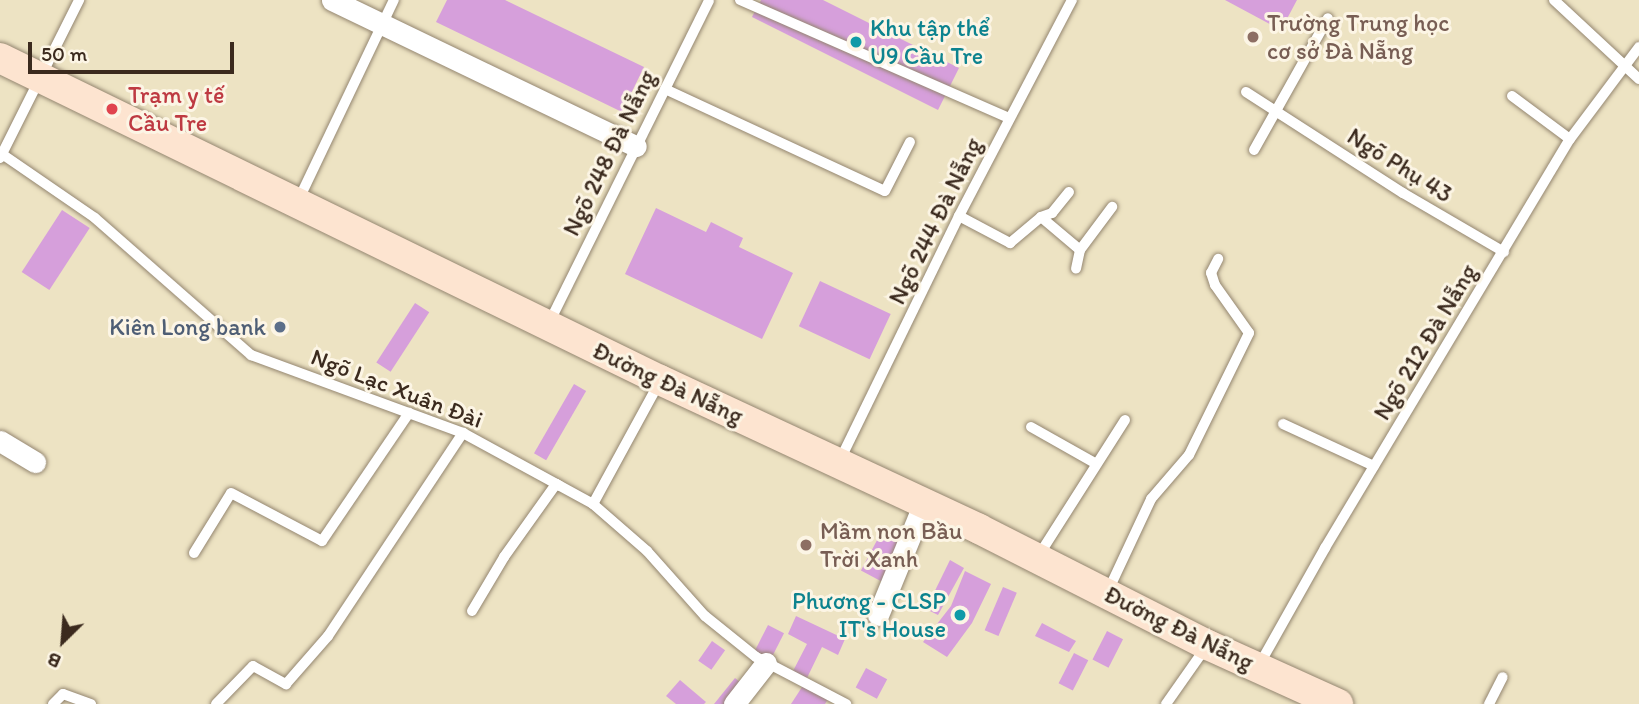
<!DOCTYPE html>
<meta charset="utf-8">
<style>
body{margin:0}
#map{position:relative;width:1639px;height:704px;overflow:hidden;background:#ede3c3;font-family:Itim,sans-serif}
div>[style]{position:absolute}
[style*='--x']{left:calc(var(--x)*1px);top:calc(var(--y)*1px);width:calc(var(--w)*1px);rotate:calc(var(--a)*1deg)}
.building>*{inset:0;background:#d69fdb;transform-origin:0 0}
.roads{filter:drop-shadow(0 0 2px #948670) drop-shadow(0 0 2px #948670)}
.lane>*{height:10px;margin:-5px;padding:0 5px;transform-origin:5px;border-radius:5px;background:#fff}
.street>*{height:21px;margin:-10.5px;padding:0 10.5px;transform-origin:10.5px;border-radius:10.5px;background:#fff}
.secondary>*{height:30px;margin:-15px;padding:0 15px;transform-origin:15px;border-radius:15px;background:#fde4d0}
.dots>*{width:19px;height:19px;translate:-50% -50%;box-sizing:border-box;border:4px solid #fcf5e5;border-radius:50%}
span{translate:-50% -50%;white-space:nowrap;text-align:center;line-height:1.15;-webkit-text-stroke:6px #fcf5e5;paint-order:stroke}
.education-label{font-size:24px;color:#785e54}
.left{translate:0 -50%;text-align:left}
.culture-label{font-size:24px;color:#0d838f}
.right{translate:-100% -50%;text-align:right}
.health-label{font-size:24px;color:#be3a42}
.street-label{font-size:24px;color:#3b2a1e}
.service-label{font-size:24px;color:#4e5e75}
.north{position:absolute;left:28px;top:606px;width:70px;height:70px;-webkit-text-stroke:5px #fcf5e5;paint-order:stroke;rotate:205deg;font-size:19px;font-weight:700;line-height:28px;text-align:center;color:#3b2a1e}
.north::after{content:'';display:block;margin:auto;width:24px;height:32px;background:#3b2a1e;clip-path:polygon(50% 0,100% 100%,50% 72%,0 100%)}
.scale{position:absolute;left:28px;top:42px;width:206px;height:32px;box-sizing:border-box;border:4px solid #3b2a1e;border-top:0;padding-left:9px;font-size:21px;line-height:24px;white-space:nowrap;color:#3b2a1e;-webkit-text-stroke:5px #fcf5e5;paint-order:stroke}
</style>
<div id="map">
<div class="building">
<i style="clip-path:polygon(447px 0,505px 0,644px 67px,622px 112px,436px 22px)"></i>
<i style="clip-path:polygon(761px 0,823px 0,959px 68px,938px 110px,752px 17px)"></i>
<i style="clip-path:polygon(1225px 0,1297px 0,1281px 30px)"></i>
<i style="clip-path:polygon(656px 208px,706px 232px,711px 222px,743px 238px,739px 247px,793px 273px,762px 339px,625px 274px)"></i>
<i style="left:62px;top:210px;width:33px;height:74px;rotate:33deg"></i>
<i style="left:820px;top:281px;width:78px;height:50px;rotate:25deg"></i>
<i style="left:415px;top:303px;width:17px;height:71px;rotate:33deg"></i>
<i style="left:574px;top:384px;width:14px;height:80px;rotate:30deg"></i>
<i style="left:883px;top:529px;width:26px;height:47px;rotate:28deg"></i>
<i style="clip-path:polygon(950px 560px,964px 568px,938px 615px,926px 609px)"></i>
<i style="clip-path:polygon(965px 571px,991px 584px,972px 623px,947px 657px,923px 642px,951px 606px)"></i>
<i style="left:1003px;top:587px;width:15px;height:47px;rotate:23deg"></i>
<i style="clip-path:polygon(796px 616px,845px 639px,838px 655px,822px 647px,807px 678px,793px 671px,807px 644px,788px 634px)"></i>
<i style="clip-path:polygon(1042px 623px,1076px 641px,1069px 652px,1035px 636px)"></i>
<i style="left:768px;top:625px;width:18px;height:32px;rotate:27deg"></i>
<i style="left:1107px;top:631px;width:18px;height:32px;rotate:27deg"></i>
<i style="left:712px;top:641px;width:16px;height:24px;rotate:35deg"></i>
<i style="left:1074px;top:653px;width:16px;height:34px;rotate:27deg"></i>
<i style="left:866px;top:668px;width:24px;height:22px;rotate:28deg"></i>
<i style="clip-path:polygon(735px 678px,751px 691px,741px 704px,714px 704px)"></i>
<i style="clip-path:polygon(680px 680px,706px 702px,704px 704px,676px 704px,666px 696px)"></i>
<i style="clip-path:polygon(804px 684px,828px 699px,825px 704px,791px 704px)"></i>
</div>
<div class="roads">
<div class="lane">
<i style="--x:740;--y:0;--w:294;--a:23.7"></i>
<i style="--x:1554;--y:0;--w:116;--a:42.9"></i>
<i style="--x:665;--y:89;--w:242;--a:24.9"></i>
<i style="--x:885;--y:191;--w:55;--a:-63"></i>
<i style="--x:1246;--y:92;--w:187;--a:32.8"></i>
<i style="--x:1403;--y:193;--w:117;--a:30.3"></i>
<i style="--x:1512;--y:96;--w:72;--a:36.6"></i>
<i style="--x:1254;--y:150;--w:151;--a:-60.7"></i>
<i style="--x:2;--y:154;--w:113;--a:34.5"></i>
<i style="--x:95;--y:218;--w:208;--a:41.3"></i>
<i style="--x:251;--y:355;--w:226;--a:20.2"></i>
<i style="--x:463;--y:433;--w:148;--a:28.6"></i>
<i style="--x:593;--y:504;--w:72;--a:41"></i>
<i style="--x:647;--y:551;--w:87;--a:48.3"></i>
<i style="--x:705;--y:616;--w:65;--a:38.8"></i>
<i style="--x:756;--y:657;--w:102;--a:27.6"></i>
<i style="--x:0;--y:158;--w:177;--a:-63.4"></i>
<i style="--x:298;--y:201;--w:223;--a:-64.5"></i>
<i style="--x:959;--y:216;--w:58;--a:27.9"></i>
<i style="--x:1010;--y:243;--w:40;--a:-40"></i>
<i style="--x:1041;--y:217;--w:51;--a:40.2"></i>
<i style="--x:1080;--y:250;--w:19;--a:102"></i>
<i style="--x:1041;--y:217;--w:12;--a:-20"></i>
<i style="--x:1052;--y:213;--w:27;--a:-51"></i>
<i style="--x:1080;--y:250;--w:54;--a:-53.3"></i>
<i style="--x:549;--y:323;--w:360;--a:-63.6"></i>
<i style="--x:1283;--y:424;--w:100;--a:24.8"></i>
<i style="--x:1031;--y:427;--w:73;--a:29.4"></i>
<i style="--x:840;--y:460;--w:271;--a:-64"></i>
<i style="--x:959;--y:216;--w:244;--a:-62.4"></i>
<i style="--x:593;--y:504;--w:138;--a:-61.4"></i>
<i style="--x:194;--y:553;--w:70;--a:-58.3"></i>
<i style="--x:231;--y:493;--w:103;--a:27.8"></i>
<i style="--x:322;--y:541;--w:155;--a:-55.8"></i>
<i style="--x:1039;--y:555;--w:160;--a:-57.5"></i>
<i style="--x:1108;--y:591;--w:102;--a:-64.9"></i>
<i style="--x:1151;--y:499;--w:58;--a:-49.2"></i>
<i style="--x:1189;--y:455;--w:136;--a:-63.8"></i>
<i style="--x:1249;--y:333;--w:59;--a:-125.3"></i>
<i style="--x:1215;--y:285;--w:13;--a:-108"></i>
<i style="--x:1211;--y:273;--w:16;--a:-63"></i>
<i style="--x:472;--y:611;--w:63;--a:-59.3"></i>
<i style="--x:504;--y:557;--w:90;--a:-54.5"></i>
<i style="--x:556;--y:484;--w:4;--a:27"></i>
<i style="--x:1258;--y:667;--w:137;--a:-60.6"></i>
<i style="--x:1325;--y:548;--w:477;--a:-59.1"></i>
<i style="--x:1570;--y:139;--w:115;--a:-53.1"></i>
<i style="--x:53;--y:704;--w:14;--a:-45"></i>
<i style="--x:63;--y:694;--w:30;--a:20"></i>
<i style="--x:216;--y:704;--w:53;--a:-45.8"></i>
<i style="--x:253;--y:666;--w:38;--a:29"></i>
<i style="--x:286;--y:684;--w:64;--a:-48.8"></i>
<i style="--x:328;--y:636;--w:244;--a:-56.4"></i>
<i style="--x:1166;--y:704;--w:70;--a:-54.9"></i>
<i style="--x:1489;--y:704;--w:30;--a:-63"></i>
</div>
<div class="street">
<i style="--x:332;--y:0;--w:337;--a:25.7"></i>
<i style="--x:0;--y:441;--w:41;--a:31"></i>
<i style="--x:878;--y:615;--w:121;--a:-67.7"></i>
<i style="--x:734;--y:704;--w:52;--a:-52"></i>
</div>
<div class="secondary">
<i style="--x:0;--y:58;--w:734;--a:26.01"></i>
<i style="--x:660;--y:380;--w:352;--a:25"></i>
<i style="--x:979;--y:529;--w:257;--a:26.9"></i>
<i style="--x:1208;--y:645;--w:143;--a:24.4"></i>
</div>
</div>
<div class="dots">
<i style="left:1253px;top:37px;background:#8d6e63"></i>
<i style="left:856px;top:42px;background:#0f9aa8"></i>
<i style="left:112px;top:109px;background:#e0444e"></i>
<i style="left:280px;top:327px;background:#5c6f8a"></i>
<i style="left:806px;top:545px;background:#8d6e63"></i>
<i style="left:960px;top:615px;background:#0f9aa8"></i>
</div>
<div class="education-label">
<span class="left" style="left:1267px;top:37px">Trường Trung học<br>cơ sở Đà Nẵng</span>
<span class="left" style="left:820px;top:545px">Mầm non Bầu<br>Trời Xanh</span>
</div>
<div class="culture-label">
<span class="left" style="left:870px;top:42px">Khu tập thể<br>U9 Cầu Tre</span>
<span class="right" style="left:946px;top:615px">Phương - CLSP<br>IT's House</span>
</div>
<div class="health-label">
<span class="left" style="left:128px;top:109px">Trạm y tế<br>Cầu Tre</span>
</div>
<div class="street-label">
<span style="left:609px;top:153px;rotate:-64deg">Ngõ 248 Đà Nẵng</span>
<span style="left:1400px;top:165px;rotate:32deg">Ngõ Phụ 43</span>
<span style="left:935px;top:221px;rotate:-64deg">Ngõ 244 Đà Nẵng</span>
<span style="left:1425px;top:342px;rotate:-59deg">Ngõ 212 Đà Nẵng</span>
<span style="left:668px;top:383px;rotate:25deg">Đường Đà Nẵng</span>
<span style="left:397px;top:388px;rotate:21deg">Ngõ Lạc Xuân Đài</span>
<span style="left:1179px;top:628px;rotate:26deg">Đường Đà Nẵng</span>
</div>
<div class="service-label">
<span class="right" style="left:266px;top:327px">Kiên Long bank</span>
</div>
<div class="north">B</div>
<div class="scale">50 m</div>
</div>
